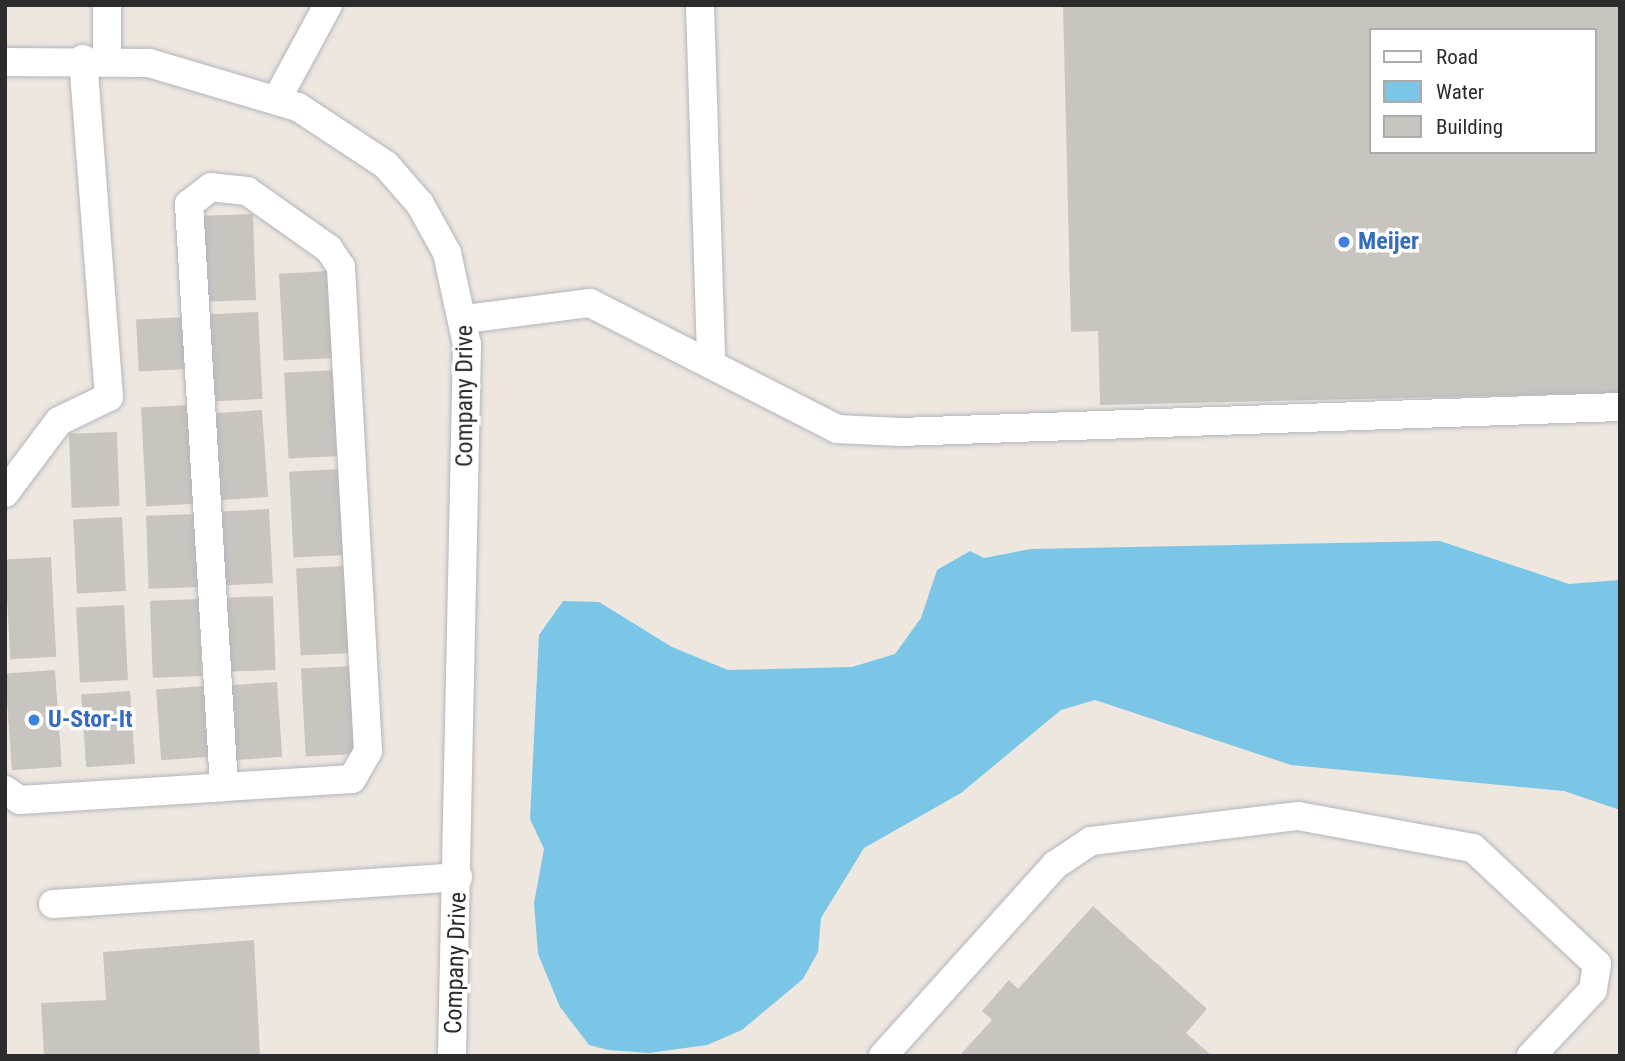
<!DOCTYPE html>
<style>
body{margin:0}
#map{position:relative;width:1625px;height:1061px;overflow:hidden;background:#ede7e0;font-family:"Roboto Condensed",sans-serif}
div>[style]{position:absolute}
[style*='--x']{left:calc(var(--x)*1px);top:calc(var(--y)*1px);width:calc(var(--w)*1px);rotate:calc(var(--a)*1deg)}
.water>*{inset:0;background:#7bc6e6}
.building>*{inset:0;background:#c8c4bf;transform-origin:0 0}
.roads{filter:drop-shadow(0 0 2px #b3b5be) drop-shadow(0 0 2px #b3b5be)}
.minor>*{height:28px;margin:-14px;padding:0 14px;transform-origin:14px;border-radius:14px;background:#fff}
.dots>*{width:19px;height:19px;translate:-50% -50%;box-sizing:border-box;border:4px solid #fff;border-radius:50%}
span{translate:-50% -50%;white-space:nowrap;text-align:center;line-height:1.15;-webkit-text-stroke:7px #fff;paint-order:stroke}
.shop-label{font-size:24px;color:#366cbe;font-weight:700}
.left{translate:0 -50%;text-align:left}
.street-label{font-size:24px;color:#2c2c2c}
.frame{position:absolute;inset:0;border:7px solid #2c2c2c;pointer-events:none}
.legend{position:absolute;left:1369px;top:28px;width:228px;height:126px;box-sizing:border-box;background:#fff;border:2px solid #ababab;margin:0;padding:9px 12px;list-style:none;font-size:21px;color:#2c2c2c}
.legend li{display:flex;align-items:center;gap:14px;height:35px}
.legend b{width:35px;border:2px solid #ababab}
</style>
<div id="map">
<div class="water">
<i style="clip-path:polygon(1440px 541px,1569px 584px,1620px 580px,1620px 810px,1564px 791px,1291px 765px,1095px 700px,1061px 710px,961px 793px,864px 848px,821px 918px,818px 952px,803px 979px,742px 1030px,707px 1045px,649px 1053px,608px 1050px,589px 1045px,560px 1007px,538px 954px,534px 903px,544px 849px,530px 819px,539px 635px,563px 601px,599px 602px,672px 647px,728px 670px,852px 667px,895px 654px,921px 618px,937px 570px,970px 551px,984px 558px,1031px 549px)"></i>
</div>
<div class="building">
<i style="clip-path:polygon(evenodd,1063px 5px,1620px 5px,1620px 393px,1100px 405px,1098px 331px,1071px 332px,1063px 5px,1371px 30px,1595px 30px,1595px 152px,1371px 152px,1371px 30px)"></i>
<i style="left:253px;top:214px;width:86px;height:51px;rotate:88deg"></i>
<i style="left:330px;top:271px;width:87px;height:51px;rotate:87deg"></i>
<i style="left:258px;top:312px;width:87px;height:50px;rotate:87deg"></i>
<i style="left:185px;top:317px;width:52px;height:49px;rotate:87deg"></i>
<i style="left:336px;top:370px;width:86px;height:52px;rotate:87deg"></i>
<i style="left:189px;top:405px;width:99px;height:48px;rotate:87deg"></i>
<i style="left:262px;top:410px;width:87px;height:50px;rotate:86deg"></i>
<i style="left:117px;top:432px;width:74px;height:48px;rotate:88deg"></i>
<i style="left:340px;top:469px;width:86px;height:51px;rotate:87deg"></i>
<i style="left:269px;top:509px;width:74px;height:51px;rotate:87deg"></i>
<i style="left:196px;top:514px;width:73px;height:50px;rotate:88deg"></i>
<i style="left:122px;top:517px;width:74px;height:49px;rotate:87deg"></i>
<i style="left:51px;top:557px;width:100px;height:46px;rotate:87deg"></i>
<i style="left:345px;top:566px;width:87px;height:49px;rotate:87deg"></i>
<i style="left:273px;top:596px;width:74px;height:50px;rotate:88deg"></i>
<i style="left:199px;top:599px;width:77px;height:49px;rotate:88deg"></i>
<i style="left:124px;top:605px;width:75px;height:48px;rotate:87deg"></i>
<i style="left:351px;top:666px;width:88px;height:50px;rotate:87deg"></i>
<i style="left:55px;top:670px;width:97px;height:50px;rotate:86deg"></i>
<i style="left:277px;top:682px;width:75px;height:50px;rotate:86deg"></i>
<i style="left:205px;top:686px;width:71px;height:49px;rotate:86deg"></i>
<i style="left:130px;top:691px;width:73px;height:49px;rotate:86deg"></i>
<i style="clip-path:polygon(1093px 906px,1207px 1009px,1186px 1033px,1212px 1056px,959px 1056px,992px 1020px,982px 1011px,1009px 980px,1018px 989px)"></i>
<i style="clip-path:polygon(254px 940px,260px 1056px,44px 1056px,41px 1003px,106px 1000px,103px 952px)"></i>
</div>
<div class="roads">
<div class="minor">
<i style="--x:107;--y:5;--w:54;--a:90"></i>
<i style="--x:700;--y:5;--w:357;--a:88.2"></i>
<i style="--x:5;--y:62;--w:144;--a:0.4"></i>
<i style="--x:149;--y:63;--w:155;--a:16.5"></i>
<i style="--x:298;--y:107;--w:105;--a:33.4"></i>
<i style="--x:386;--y:165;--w:52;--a:48.9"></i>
<i style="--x:420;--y:204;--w:56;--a:61.1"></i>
<i style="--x:447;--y:253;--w:94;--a:77.7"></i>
<i style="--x:467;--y:345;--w:711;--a:91.21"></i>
<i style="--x:277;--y:99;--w:107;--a:-61.5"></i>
<i style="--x:465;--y:319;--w:126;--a:-7.3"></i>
<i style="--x:590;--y:303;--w:277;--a:27"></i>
<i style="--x:837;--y:429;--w:63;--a:2.7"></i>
<i style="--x:900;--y:432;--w:720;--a:-1.99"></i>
<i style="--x:5;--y:493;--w:90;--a:-53.1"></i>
<i style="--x:59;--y:421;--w:55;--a:-25.6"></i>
<i style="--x:109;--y:397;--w:339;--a:-94.4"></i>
<i style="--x:5;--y:790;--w:18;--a:34"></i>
<i style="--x:20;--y:800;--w:204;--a:-3.6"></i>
<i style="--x:224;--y:787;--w:128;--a:-3.6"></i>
<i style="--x:352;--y:779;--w:32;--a:-60"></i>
<i style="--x:368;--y:751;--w:485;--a:-93.2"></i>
<i style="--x:341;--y:267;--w:22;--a:-124"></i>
<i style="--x:329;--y:249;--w:100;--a:-144.7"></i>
<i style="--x:247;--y:191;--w:36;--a:-174"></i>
<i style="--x:211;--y:187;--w:28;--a:142"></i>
<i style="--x:189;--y:204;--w:584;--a:86.56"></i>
<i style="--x:53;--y:904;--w:406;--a:-3.8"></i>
<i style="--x:883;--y:1056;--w:257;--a:-48"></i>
<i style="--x:1055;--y:865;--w:43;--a:-33.7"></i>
<i style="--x:1091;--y:841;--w:209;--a:-6.9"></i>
<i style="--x:1298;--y:816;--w:178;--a:10.4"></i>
<i style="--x:1473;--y:848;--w:170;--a:43.1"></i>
<i style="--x:1597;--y:964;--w:26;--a:99"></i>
<i style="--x:1593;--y:990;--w:91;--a:133.2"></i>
</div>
</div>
<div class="dots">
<i style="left:1344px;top:242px;background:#3f7fe0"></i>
<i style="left:34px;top:720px;background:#3f7fe0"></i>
</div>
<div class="shop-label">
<span class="left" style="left:1358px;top:242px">Meijer</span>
<span class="left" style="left:48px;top:720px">U-Stor-It</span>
</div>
<div class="street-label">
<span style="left:465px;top:396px;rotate:-90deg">Company Drive</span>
<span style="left:456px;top:963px;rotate:-88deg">Company Drive</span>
</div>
<div class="frame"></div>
<ul class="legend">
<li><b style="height:9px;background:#fff"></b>Road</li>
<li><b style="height:19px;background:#7bc6e6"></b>Water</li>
<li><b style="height:19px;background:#c8c4bf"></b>Building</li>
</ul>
</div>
